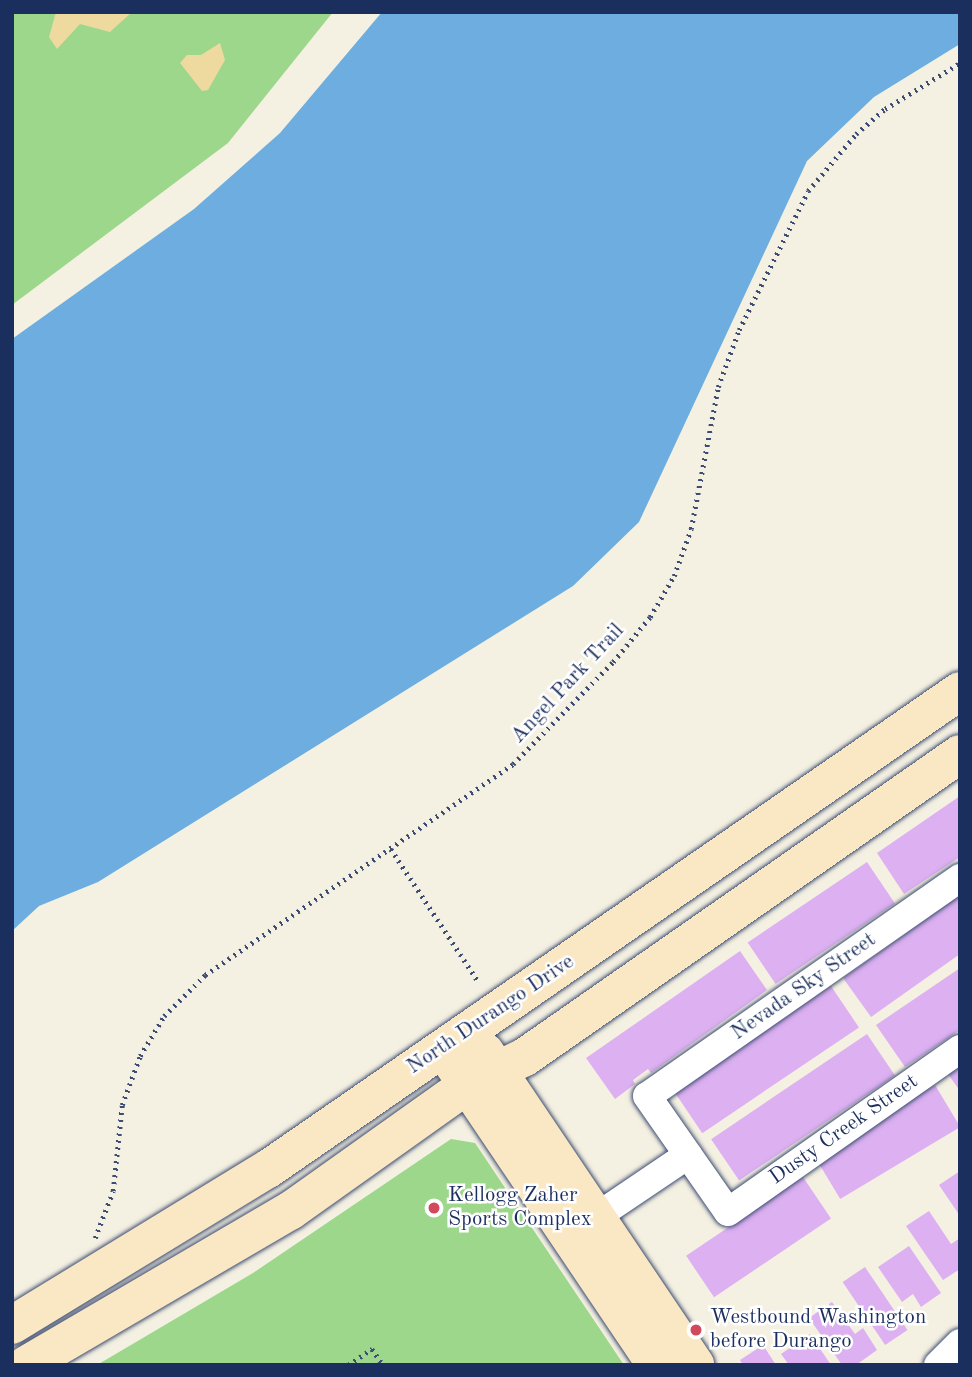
<!DOCTYPE html>
<style>
body{margin:0}
#map{position:relative;width:972px;height:1377px;overflow:hidden;background:#f5f1e2;font-family:"Old Standard TT",serif}
div>[style]{position:absolute}
[style*='--x']{left:calc(var(--x)*1px);top:calc(var(--y)*1px);width:calc(var(--w)*1px);rotate:calc(var(--a)*1deg)}
.green>*{inset:0;background:#9cd78b}
.sand>*{inset:0;background:#eeda9e}
.water>*{inset:0;background:#6dade0}
.building>*{inset:0;background:#dcb0f1;transform-origin:0 0}
.path>*{height:4.5px;margin-top:-2.25px;transform-origin:0;background:repeating-linear-gradient(90deg,#3c4c72 0 2px,transparent 0 7px)}
.roads{filter:drop-shadow(0 0 2px #3c4c72) drop-shadow(0 0 2px #3c4c72)}
.minor>*{height:28px;margin:-14px;padding:0 14px;transform-origin:14px;border-radius:14px;background:#fff}
.secondary>*{height:38px;margin:-19px;padding:0 19px;transform-origin:19px;border-radius:19px;background:#fae7c3}
.dots>*{width:19px;height:19px;translate:-50% -50%;box-sizing:border-box;border:4px solid #fff;border-radius:50%}
span{translate:-50% -50%;white-space:nowrap;text-align:center;line-height:1.15;-webkit-text-stroke:5px #fff;paint-order:stroke}
.street-label{font-size:21px;color:#1b2f5e}
.poi-label{font-size:21px;color:#1b2f5e}
.left{translate:0 -50%;text-align:left}
.frame{position:absolute;inset:0;border:14px solid #1b2f5e;pointer-events:none}
</style>
<div id="map">
<div class="green">
<i style="clip-path:polygon(12px 12px,333px 12px,228px 143px,12px 305px)"></i>
<i style="clip-path:polygon(451px 1139px,475px 1143px,624px 1365px,97px 1365px,253px 1273px)"></i>
</div>
<div class="sand">
<i style="clip-path:polygon(56px 12px,132px 12px,110px 32px,80px 24px,57px 49px,49px 37px)"></i>
<i style="clip-path:polygon(220px 43px,225px 60px,208px 90px,202px 91px,180px 63px,187px 55px,201px 55px)"></i>
</div>
<div class="water">
<i style="clip-path:polygon(382px 12px,960px 12px,960px 44px,874px 97px,807px 161px,639px 522px,573px 586px,98px 882px,39px 906px,12px 931px,12px 339px,194px 209px,280px 133px)"></i>
</div>
<div class="building">
<i style="clip-path:polygon(960px 796px,960px 857px,904px 894px,877px 853px)"></i>
<i style="left:867px;top:862px;width:50px;height:144px;rotate:56deg"></i>
<i style="clip-path:polygon(960px 895px,960px 954px,871px 1017px,843px 978px)"></i>
<i style="clip-path:polygon(740px 951px,767px 990px,651px 1073px,648px 1069px,633px 1080px,635px 1084px,615px 1099px,586px 1058px)"></i>
<i style="clip-path:polygon(960px 968px,960px 1030px,905px 1067px,876px 1025px)"></i>
<i style="left:831px;top:986px;width:50px;height:189px;rotate:56deg"></i>
<i style="left:867px;top:1034px;width:50px;height:188px;rotate:56deg"></i>
<i style="clip-path:polygon(960px 1067px,960px 1091px,948px 1074px)"></i>
<i style="left:935px;top:1085px;width:49px;height:140px;rotate:59deg"></i>
<i style="clip-path:polygon(960px 1171px,960px 1216px,939px 1185px)"></i>
<i style="left:803px;top:1177px;width:50px;height:141px;rotate:56deg"></i>
<i style="clip-path:polygon(929px 1211px,951px 1244px,960px 1238px,960px 1269px,943px 1280px,906px 1226px)"></i>
<i style="clip-path:polygon(909px 1246px,941px 1293px,921px 1307px,913px 1294px,902px 1302px,878px 1267px)"></i>
<i style="left:865px;top:1267px;width:76px;height:27px;rotate:56deg"></i>
<i style="clip-path:polygon(832px 1302px,855px 1334px,863px 1328px,877px 1350px,856px 1365px,842px 1365px,809px 1318px)"></i>
<i style="clip-path:polygon(810px 1334px,831px 1365px,789px 1365px,781px 1354px)"></i>
<i style="clip-path:polygon(763px 1345px,776px 1365px,743px 1365px,740px 1360px)"></i>
</div>
<div class="path">
<i style="--x:391;--y:849;--w:158;--a:56.6"></i>
<i style="--x:95;--y:1238;--w:50;--a:-69"></i>
<i style="--x:113;--y:1191;--w:86;--a:-84"></i>
<i style="--x:122;--y:1105;--w:52;--a:-69.8"></i>
<i style="--x:140;--y:1056;--w:47;--a:-59"></i>
<i style="--x:164;--y:1016;--w:58;--a:-45"></i>
<i style="--x:205;--y:975;--w:373;--a:-34.4"></i>
<i style="--x:513;--y:764;--w:143;--a:-45.6"></i>
<i style="--x:613;--y:662;--w:58;--a:-50.6"></i>
<i style="--x:650;--y:617;--w:48;--a:-59.7"></i>
<i style="--x:674;--y:576;--w:50;--a:-70.1"></i>
<i style="--x:691;--y:529;--w:145;--a:-79.2"></i>
<i style="--x:718;--y:387;--w:61;--a:-69.8"></i>
<i style="--x:739;--y:330;--w:155;--a:-63.6"></i>
<i style="--x:808;--y:191;--w:75;--a:-49.9"></i>
<i style="--x:856;--y:134;--w:38;--a:-41"></i>
<i style="--x:885;--y:109;--w:88;--a:-31.5"></i>
<i style="--x:348;--y:1365;--w:29;--a:-34"></i>
<i style="--x:372;--y:1349;--w:19;--a:55"></i>
</div>
<div class="roads">
<div class="minor">
<i style="--x:960;--y:878;--w:381;--a:145.1"></i>
<i style="--x:647;--y:1096;--w:141;--a:55.1"></i>
<i style="--x:728;--y:1212;--w:284;--a:-35.1"></i>
<i style="--x:596;--y:1217;--w:111;--a:-34"></i>
<i style="--x:938;--y:1365;--w:31;--a:-45"></i>
</div>
<div class="secondary">
<i style="--x:485;--y:1052;--w:377;--a:56.1"></i>
<i style="--x:453;--y:1064;--w:363;--a:56"></i>
<i style="--x:12;--y:1325;--w:300;--a:-31.4"></i>
<i style="--x:268;--y:1169;--w:841;--a:-34.63"></i>
<i style="--x:26;--y:1365;--w:306;--a:-30.3"></i>
<i style="--x:290;--y:1211;--w:217;--a:-35.4"></i>
<i style="--x:467;--y:1085;--w:64;--a:-25.8"></i>
<i style="--x:525;--y:1057;--w:530;--a:-34.86"></i>
</div>
</div>
<div class="dots">
<i style="left:434px;top:1208px;background:#d1495b"></i>
<i style="left:696px;top:1330px;background:#d1495b"></i>
</div>
<div class="street-label">
<span style="left:568px;top:684px;rotate:-47deg">Angel Park Trail</span>
<span style="left:804px;top:987px;rotate:-35deg">Nevada Sky Street</span>
<span style="left:491px;top:1015px;rotate:-34deg">North Durango Drive</span>
<span style="left:844px;top:1130px;rotate:-35deg">Dusty Creek Street</span>
</div>
<div class="poi-label">
<span class="left" style="left:448px;top:1208px">Kellogg Zaher<br>Sports Complex</span>
<span class="left" style="left:710px;top:1330px">Westbound Washington<br>before Durango</span>
</div>
<div class="frame"></div>
</div>
